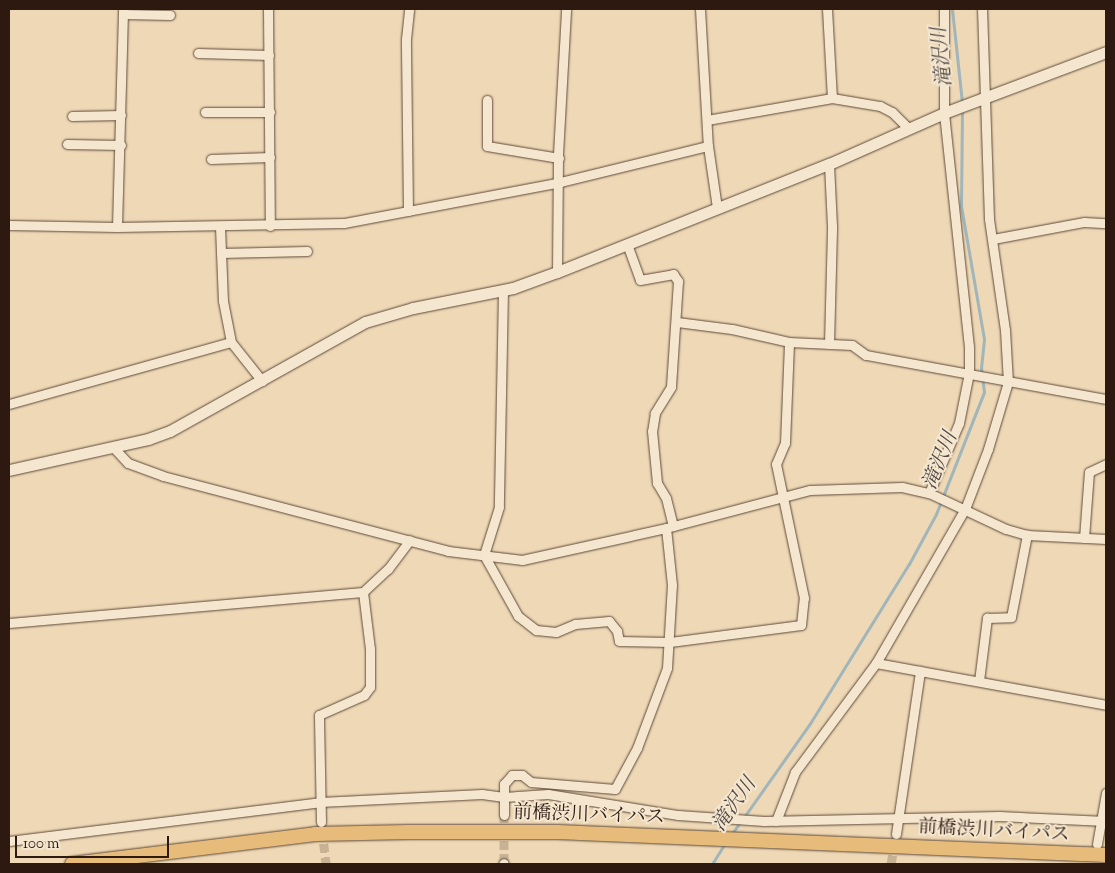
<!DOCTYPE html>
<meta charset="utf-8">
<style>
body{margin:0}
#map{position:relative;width:1115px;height:873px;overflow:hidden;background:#eed8b5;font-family:"Sorts Mill Goudy","Noto Serif JP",serif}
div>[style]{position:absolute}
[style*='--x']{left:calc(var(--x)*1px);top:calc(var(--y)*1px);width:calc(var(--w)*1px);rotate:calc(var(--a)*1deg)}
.stream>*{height:3px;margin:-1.5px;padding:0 1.5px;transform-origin:1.5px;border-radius:1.5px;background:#a0b6ba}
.minor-tunnel>*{height:9px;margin-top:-4.5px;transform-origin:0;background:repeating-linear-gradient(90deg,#c8b294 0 9px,transparent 0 13.5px)}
.roads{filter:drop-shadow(0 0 1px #5e493a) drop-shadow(0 0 1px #5e493a)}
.minor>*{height:9px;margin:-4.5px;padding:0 4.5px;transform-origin:4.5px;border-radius:4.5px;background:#f4e6cf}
.tertiary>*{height:11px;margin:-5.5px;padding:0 5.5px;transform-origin:5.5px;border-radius:5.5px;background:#f4e6cf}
.trunk>*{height:14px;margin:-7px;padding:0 7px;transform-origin:7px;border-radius:7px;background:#e7bc7a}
span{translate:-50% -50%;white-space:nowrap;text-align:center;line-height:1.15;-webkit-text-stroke:4px #f4e6cf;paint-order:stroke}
.street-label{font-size:19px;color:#2e1911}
.water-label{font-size:20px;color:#504844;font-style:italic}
.frame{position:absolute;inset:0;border:10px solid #2e1911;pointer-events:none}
.scale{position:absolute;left:15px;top:836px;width:154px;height:22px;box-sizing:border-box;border:2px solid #2e1911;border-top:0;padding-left:6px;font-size:15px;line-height:18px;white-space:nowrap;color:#2e1911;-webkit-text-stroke:4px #f4e6cf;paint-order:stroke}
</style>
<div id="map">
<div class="stream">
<i style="--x:952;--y:9;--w:94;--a:83.9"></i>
<i style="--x:744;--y:817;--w:113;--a:-54.8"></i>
<i style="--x:809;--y:725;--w:190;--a:-58.2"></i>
<i style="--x:909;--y:564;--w:57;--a:-61.6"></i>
<i style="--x:936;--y:514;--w:131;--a:-68.5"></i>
<i style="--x:984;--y:392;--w:24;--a:-97"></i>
<i style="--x:981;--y:368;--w:29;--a:-84"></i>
<i style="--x:984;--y:339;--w:135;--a:-99.8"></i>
<i style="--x:961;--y:206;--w:97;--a:-89.4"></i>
<i style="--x:731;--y:835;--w:16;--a:-55"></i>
<i style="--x:712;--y:864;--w:26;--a:-58"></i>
</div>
<div class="minor-tunnel">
<i style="--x:322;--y:830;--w:34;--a:83"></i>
<i style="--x:504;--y:863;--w:48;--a:-90"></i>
<i style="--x:891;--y:864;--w:22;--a:-80"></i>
</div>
<div class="roads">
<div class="minor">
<i style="--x:268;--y:9;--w:217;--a:89.5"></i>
<i style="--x:700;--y:9;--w:137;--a:86.7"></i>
<i style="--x:708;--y:146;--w:63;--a:81.7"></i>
<i style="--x:827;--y:9;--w:89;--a:86.8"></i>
<i style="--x:123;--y:14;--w:47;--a:1.2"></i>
<i style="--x:198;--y:53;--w:71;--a:1.6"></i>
<i style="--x:487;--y:100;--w:46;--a:90"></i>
<i style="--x:487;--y:146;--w:73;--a:9.5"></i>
<i style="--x:205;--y:112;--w:65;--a:0"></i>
<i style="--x:72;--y:116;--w:49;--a:-1.2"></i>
<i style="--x:707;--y:120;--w:127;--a:-10"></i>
<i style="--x:832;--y:98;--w:49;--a:9.5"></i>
<i style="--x:880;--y:106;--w:13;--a:27"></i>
<i style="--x:892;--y:112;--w:23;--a:45"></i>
<i style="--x:67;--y:144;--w:54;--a:1.1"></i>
<i style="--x:211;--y:159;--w:59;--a:-1.9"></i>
<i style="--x:408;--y:211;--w:172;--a:-90.7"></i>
<i style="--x:406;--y:39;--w:30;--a:-84"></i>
<i style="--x:9;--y:225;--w:108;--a:1.1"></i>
<i style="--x:117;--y:227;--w:227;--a:-1"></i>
<i style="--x:344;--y:223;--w:220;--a:-10.7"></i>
<i style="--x:560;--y:182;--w:152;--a:-13.7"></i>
<i style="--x:117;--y:227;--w:218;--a:-88.4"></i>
<i style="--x:220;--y:227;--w:74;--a:87.7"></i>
<i style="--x:223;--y:301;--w:42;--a:79"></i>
<i style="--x:231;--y:342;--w:50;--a:51.5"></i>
<i style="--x:993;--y:239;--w:93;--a:-10.6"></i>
<i style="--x:1084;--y:222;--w:22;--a:3"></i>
<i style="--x:627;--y:244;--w:38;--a:70"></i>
<i style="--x:640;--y:280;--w:34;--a:-10"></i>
<i style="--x:673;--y:274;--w:9;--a:54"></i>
<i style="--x:678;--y:281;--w:106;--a:93.8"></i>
<i style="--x:671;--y:387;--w:31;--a:122"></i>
<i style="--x:655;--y:413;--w:18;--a:99"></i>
<i style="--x:652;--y:431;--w:52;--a:84.5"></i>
<i style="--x:657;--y:483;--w:17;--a:59"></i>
<i style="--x:666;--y:498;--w:29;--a:76"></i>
<i style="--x:221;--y:253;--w:86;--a:-1.3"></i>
<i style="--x:557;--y:272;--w:118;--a:-89.5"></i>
<i style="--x:558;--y:154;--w:145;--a:-86.8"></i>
<i style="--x:503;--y:290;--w:217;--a:91.1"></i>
<i style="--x:499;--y:507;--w:50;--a:107.4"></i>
<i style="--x:484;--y:555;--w:70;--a:60.9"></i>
<i style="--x:518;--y:616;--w:23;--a:38"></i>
<i style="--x:536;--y:630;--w:20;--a:6"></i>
<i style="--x:556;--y:632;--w:21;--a:-23"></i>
<i style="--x:575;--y:624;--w:34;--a:-5"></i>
<i style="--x:609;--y:621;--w:13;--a:51"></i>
<i style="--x:617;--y:631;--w:10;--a:79"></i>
<i style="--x:619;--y:641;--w:51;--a:1.1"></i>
<i style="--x:670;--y:642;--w:132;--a:-7.4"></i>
<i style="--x:801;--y:625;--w:27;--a:-84"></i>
<i style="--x:804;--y:598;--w:137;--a:-101.8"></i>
<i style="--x:776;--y:464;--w:23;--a:-67"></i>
<i style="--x:785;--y:443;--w:101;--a:-87.7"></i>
<i style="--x:677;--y:322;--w:55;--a:7.3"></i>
<i style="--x:732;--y:329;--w:58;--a:12.8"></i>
<i style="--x:789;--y:342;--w:63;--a:2.7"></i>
<i style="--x:852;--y:345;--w:17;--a:36"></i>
<i style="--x:866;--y:355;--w:244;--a:10.4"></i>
<i style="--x:829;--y:344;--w:118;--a:-88.5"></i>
<i style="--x:832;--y:226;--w:62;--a:-92.8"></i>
<i style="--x:9;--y:404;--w:230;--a:-15.6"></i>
<i style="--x:113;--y:447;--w:22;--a:47"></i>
<i style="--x:128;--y:463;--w:37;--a:20"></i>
<i style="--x:163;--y:476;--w:295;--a:14.7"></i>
<i style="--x:448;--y:551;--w:75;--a:6.9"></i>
<i style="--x:522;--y:560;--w:148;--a:-12.5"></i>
<i style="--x:666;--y:528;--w:149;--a:-14.8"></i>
<i style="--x:810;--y:490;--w:92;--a:-1.9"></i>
<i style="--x:902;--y:487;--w:28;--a:13"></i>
<i style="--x:929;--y:493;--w:85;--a:25.1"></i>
<i style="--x:1006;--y:529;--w:22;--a:16"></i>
<i style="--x:1027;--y:535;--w:79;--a:2.9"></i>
<i style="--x:929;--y:493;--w:76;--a:-66.8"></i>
<i style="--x:959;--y:423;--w:51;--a:-78.7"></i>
<i style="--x:969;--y:373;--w:26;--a:-90"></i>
<i style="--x:969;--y:347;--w:235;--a:-96.1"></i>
<i style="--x:944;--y:113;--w:104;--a:-90"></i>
<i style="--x:1084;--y:538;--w:66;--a:-85.7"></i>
<i style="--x:1089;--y:472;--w:19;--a:-25"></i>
<i style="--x:9;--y:623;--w:355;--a:-5"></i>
<i style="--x:363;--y:592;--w:34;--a:-43"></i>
<i style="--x:388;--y:569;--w:36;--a:-53"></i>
<i style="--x:876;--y:663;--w:234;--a:10.3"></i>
<i style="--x:979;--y:681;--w:64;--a:-82.8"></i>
<i style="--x:987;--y:618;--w:24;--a:-2"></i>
<i style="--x:1011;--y:617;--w:84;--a:-79"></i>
<i style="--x:504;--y:815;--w:31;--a:-90"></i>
<i style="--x:504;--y:784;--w:12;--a:-48"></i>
<i style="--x:512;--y:775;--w:10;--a:0"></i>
<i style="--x:522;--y:775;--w:11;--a:38"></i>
<i style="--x:531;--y:782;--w:84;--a:4.8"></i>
<i style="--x:615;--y:789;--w:47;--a:-61.8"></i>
<i style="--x:637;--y:748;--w:85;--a:-69.4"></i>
<i style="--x:667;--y:668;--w:83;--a:-86.6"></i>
<i style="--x:672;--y:585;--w:57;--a:-96"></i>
<i style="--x:776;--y:821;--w:53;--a:-68.8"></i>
<i style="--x:795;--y:772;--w:136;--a:-53.4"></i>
<i style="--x:876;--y:663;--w:178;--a:-60"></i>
<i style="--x:965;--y:509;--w:64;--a:-69"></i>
<i style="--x:988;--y:449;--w:70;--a:-73.4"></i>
<i style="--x:1008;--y:382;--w:52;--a:-93.3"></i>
<i style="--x:1005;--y:330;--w:112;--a:-98.2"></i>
<i style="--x:989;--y:219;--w:210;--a:-91.9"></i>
<i style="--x:321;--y:822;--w:107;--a:-91.1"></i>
<i style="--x:319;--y:715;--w:49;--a:-24"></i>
<i style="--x:364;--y:695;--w:10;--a:-53"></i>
<i style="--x:370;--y:687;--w:38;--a:-90"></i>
<i style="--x:370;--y:649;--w:57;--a:-97"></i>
<i style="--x:896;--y:834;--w:165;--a:-81.6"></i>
<i style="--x:9;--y:841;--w:313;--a:-7.1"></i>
<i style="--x:320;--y:802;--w:162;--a:-2.8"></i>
<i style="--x:482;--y:794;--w:22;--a:8"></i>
<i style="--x:504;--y:797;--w:44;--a:-3.9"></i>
<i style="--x:548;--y:794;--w:132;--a:9.2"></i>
<i style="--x:678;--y:815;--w:86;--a:4"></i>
<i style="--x:764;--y:821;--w:235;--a:-1.2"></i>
<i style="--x:999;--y:816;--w:107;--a:2.7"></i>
<i style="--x:1097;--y:844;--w:52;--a:-80"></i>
<i style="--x:503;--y:864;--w:1;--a:-45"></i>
</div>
<div class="tertiary">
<i style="--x:9;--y:470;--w:142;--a:-12.6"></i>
<i style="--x:148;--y:439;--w:23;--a:-20"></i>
<i style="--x:170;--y:431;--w:223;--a:-29.2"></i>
<i style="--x:365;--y:322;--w:50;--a:-16.3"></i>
<i style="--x:413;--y:308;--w:102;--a:-11.3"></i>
<i style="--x:513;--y:288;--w:47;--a:-20"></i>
<i style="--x:557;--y:272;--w:293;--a:-21.7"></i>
<i style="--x:829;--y:164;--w:126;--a:-23.9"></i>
<i style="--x:944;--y:113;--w:173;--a:-20.6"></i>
</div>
<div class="trunk">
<i style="--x:72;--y:864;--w:245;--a:-7"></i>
<i style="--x:315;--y:834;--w:94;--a:-1.2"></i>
<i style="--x:409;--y:832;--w:148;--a:0"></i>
<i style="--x:557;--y:832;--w:549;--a:2.4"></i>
</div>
</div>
<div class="street-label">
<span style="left:589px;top:816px;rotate:2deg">前橋渋川バイパス</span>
<span style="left:994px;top:832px;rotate:3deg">前橋渋川バイパス</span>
</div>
<div class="water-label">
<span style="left:943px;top:57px;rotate:-96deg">滝沢川</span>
<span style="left:941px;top:461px;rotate:-68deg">滝沢川</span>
<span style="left:735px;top:805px;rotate:-55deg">滝沢川</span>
</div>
<div class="frame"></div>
<div class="scale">100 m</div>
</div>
